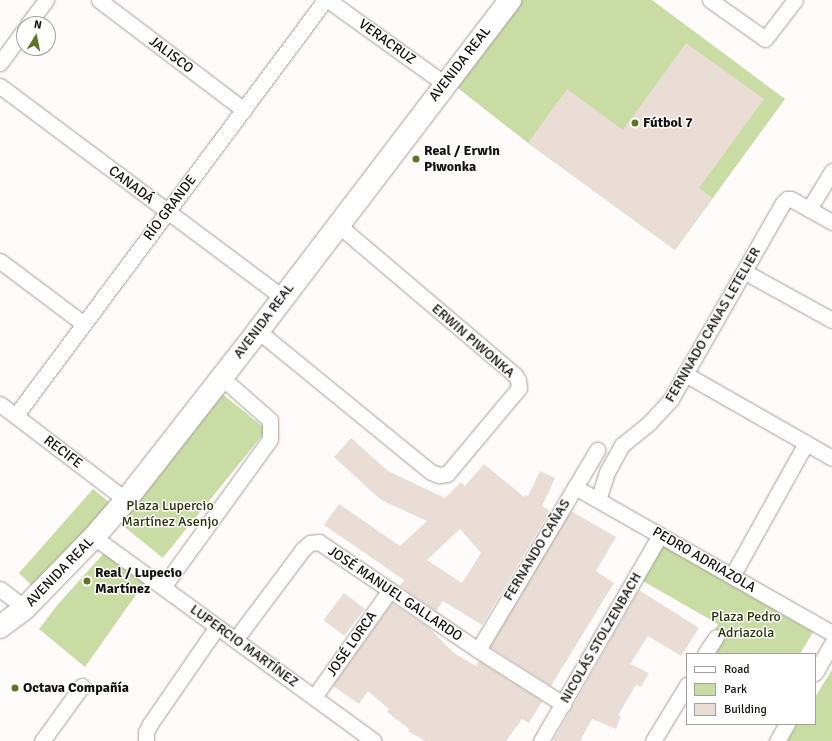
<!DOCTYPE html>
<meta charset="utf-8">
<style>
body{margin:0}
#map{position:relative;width:832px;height:741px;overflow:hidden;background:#fefbfa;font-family:Signika,sans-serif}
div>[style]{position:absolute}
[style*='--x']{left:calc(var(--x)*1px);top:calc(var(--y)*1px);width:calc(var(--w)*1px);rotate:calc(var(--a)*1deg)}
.green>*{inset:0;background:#c9dca4;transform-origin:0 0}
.building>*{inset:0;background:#e9ddd5;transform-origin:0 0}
.roads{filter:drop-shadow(0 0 1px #a89c95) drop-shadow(0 0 1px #a89c95)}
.street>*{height:15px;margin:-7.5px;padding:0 7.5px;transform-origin:7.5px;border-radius:7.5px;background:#fff}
.primary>*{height:22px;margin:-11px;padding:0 11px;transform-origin:11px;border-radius:11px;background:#fff}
.dots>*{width:11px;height:11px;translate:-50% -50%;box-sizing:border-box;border:2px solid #fff;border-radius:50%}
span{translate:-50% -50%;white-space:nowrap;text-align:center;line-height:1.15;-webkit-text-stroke:3px #fff;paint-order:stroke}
.street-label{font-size:14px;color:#15110f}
.poi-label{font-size:14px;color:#15110f;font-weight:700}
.left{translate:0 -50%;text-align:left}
.park-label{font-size:14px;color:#293409}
.legend{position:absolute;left:686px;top:653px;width:130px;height:72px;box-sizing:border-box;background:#fff;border:1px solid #a1a09f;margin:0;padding:5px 7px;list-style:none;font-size:12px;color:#15110f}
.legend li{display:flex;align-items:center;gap:8px;height:20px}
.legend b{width:20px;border:1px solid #a1a09f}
.north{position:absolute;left:16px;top:16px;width:40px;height:40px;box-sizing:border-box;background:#fff;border:1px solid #a1a09f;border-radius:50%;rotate:10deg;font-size:11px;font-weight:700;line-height:16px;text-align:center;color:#15110f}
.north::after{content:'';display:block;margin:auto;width:14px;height:18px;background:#617422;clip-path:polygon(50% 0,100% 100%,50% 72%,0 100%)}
</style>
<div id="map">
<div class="green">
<i style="clip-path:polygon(520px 0,652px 0,785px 99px,675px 250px,528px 143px,454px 85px)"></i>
<i style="left:220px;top:392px;width:60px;height:165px;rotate:39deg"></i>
<i style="clip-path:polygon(93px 489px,114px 506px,35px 589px,19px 573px)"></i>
<i style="clip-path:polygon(662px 545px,813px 632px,800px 654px,701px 654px,718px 624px,641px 580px)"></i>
<i style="clip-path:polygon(104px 553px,145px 582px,85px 667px,39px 629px,59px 603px)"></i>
<i style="clip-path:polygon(832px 670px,832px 741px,787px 741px,797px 724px,815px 724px,815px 697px)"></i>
</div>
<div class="building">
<i style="clip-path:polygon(686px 43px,764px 99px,699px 188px,712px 198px,675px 250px,528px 143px,567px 89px,623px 130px)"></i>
<i style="clip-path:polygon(evenodd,351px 438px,388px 471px,445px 498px,461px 482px,465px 486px,484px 464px,524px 497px,525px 495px,528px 496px,540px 471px,555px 478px,542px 506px,550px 511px,482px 625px,443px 601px,436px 611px,400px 586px,404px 580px,324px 525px,339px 504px,400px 546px,427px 521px,381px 500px,334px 457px,351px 438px,460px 529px,481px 553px,462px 583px,427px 560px,460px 529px)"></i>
<i style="clip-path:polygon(571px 511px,616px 537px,596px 571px,614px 583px,551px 686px,490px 647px)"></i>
<i style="clip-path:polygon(639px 590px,699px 628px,681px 656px,648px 636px,630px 664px,649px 673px,641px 687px,636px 685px,618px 715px,621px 716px,616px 729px,592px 719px,580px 741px,553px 741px)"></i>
<i style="left:344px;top:593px;width:26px;height:34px;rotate:37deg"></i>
<i style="clip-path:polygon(392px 603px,428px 627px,454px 653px,476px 666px,479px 661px,542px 701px,529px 723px,522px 719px,506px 741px,425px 741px,408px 731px,409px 729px,387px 712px,389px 709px,368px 691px,359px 704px,333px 686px)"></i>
</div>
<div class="roads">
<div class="street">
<i style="--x:99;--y:0;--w:182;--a:37.2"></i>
<i style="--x:328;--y:0;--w:144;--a:35.7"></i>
<i style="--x:710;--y:0;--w:67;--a:35.3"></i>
<i style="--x:765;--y:39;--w:49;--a:-52.4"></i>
<i style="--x:28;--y:24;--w:30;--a:-53"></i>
<i style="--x:0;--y:63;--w:41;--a:-54"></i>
<i style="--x:0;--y:86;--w:352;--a:36.8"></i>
<i style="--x:809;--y:209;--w:44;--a:-58.8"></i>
<i style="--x:0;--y:261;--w:105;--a:36.9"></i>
<i style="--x:745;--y:272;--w:99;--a:28.9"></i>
<i style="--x:258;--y:331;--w:223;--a:39.2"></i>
<i style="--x:431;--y:472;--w:9;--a:21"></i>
<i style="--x:439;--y:475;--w:8;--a:-7"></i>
<i style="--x:447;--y:474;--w:112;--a:-50.1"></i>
<i style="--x:519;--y:388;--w:8;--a:-97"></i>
<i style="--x:518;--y:380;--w:6;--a:-121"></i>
<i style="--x:515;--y:375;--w:233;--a:-139.7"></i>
<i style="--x:685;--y:374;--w:169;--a:29.7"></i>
<i style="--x:0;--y:404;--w:158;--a:37.3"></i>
<i style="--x:16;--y:415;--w:517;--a:-53.33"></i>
<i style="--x:575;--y:487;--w:296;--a:29.6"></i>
<i style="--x:598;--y:500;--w:29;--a:-72"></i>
<i style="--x:607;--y:472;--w:31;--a:-61"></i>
<i style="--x:622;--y:445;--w:35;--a:-39"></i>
<i style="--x:649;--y:423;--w:33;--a:-47"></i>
<i style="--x:671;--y:399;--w:226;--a:-60.3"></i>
<i style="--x:783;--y:203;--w:6;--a:-45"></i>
<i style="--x:787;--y:199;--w:4;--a:0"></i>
<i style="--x:791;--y:199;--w:47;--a:29.3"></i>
<i style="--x:94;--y:537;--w:346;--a:36.1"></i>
<i style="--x:732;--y:576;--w:152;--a:-60.9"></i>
<i style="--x:163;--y:587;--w:183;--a:-54.1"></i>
<i style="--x:270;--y:439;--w:19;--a:-90"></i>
<i style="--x:270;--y:420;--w:65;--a:-138.7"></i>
<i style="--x:0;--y:589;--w:31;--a:37"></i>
<i style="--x:235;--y:640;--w:114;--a:-53.2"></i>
<i style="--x:303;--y:549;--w:9;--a:-41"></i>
<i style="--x:310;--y:543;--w:9;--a:-6"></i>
<i style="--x:319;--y:542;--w:192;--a:34.2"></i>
<i style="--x:478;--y:650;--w:101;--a:32.4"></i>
<i style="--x:478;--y:650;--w:233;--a:-59.2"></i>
<i style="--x:705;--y:654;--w:20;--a:-57"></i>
<i style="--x:815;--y:673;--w:34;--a:-60"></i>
<i style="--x:314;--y:697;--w:131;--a:-54.6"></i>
<i style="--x:42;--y:741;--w:68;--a:-54"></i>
<i style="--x:146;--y:741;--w:9;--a:-90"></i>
<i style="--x:146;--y:732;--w:9;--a:-63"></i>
<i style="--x:150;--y:724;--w:118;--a:-55.4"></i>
<i style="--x:541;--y:741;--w:238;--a:-60"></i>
<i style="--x:653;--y:741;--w:66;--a:-58.7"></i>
<i style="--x:777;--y:741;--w:20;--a:-60"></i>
</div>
<div class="primary">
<i style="--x:0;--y:627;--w:31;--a:-37"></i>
<i style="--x:25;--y:608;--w:99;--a:-45.8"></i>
<i style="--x:94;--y:537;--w:49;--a:-49.1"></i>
<i style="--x:126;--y:500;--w:214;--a:-52"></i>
<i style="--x:258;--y:331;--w:416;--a:-52.7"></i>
</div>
</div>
<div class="dots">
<i style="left:635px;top:123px;background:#617422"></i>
<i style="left:416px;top:159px;background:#617422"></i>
<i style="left:87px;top:581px;background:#617422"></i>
<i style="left:15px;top:688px;background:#617422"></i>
</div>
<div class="street-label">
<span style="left:387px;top:42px;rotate:36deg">VERACRUZ</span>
<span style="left:171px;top:55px;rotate:37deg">JALISCO</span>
<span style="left:460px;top:64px;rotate:-52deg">AVENIDA REAL</span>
<span style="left:131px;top:185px;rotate:37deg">CANADÁ</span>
<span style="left:170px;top:208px;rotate:-53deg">RÍO GRANDE</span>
<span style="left:264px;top:321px;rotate:-53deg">AVENIDA REAL</span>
<span style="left:713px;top:325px;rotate:-60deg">FERNNADO CANAS LETELIER</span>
<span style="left:473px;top:341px;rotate:41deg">ERWIN PIWONKA</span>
<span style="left:63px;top:452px;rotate:37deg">RECIFE</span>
<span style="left:537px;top:550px;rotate:-59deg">FERNANDO CAÑAS</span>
<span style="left:704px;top:560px;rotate:30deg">PEDRO ADRIAZOLA</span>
<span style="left:60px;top:572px;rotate:-46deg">AVENIDA REAL</span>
<span style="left:395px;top:594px;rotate:34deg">JOSÉ MANUEL GALLARDO</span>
<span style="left:601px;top:638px;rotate:-60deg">NICOLÁS STOLZENBACH</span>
<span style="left:352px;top:644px;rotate:-55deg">JOSÉ LORCA</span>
<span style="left:244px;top:646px;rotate:36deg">LUPERCIO MARTÍNEZ</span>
</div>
<div class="poi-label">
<span class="left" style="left:643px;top:123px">Fútbol 7</span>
<span class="left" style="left:424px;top:159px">Real / Erwin<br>Piwonka</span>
<span class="left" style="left:95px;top:581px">Real / Lupecio<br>Martínez</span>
<span class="left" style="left:23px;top:688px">Octava Compañía</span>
</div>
<div class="park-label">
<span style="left:170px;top:514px">Plaza Lupercio<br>Martínez Asenjo</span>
<span style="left:746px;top:625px">Plaza Pedro<br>Adriazola</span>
</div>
<ul class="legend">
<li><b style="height:5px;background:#fff"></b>Road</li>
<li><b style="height:11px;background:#c9dca4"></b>Park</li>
<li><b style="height:11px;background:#e9ddd5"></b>Building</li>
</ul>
<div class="north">N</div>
</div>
